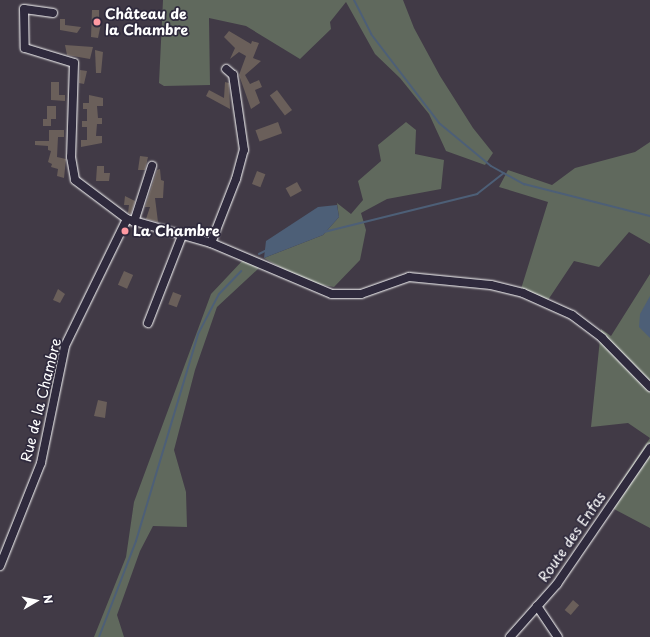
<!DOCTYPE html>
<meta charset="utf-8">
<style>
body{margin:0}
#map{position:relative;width:650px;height:637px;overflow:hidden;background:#413a46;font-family:"Playpen Sans",sans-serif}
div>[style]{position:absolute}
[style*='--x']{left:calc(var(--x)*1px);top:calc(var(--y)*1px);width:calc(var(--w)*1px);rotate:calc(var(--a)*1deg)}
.green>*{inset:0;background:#60695d}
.water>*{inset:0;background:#4d5f77}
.stream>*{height:2px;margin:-1px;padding:0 1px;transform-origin:1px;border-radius:1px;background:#4d5f77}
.building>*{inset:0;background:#6a5f5a;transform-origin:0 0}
.roads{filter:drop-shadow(0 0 1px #fff) drop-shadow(0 0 1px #fff)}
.minor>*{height:8px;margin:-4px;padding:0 4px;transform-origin:4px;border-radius:4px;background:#2f2a3d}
.dots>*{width:11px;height:11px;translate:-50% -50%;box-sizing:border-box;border:2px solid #2f2a3d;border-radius:50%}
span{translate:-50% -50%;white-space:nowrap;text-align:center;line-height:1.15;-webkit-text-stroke:3.5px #2f2a3d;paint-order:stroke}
.poi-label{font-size:14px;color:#fff;font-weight:700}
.left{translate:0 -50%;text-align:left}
.street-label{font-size:14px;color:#fff}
.north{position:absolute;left:16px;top:581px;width:40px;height:40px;-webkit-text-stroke:3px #2f2a3d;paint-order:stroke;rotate:81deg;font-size:11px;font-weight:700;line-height:16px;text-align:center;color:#fff}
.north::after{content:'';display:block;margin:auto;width:14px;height:18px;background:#fff;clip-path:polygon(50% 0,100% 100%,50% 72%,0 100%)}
</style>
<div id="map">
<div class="green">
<i style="clip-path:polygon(163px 0,403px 0,414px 28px,440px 76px,473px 128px,493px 153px,485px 165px,446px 151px,429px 114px,400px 78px,375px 54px,346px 2px,330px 22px,331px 29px,300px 59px,246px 26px,209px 18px,210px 85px,164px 86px,159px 83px)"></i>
<i style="clip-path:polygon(406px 122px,416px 130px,415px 154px,444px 160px,441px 189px,387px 199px,361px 213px,366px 230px,360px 260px,334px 287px,306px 282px,264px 258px,323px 235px,339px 217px,337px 203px,351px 214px,363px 200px,358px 181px,381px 161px,378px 145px)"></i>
<i style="clip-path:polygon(650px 142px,650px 244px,629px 232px,599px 267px,574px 261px,548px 300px,521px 289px,548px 202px,499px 187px,508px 170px,552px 185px,575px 168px,635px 152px)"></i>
<i style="clip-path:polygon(244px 259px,259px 268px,217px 307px,195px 370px,174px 450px,186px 492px,187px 527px,153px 526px,140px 551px,117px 615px,124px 637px,94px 637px,126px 557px,134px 502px,211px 294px)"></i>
<i style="clip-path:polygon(650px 274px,650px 528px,614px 509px,610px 498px,650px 438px,628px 423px,591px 427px,601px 329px,611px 336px)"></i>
</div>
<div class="water">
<i style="clip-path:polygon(337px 205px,339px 217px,323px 235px,264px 258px,266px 241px,318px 207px)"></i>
<i style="clip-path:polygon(650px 296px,650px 338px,639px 327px,640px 314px)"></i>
</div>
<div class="stream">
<i style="--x:354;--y:0;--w:38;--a:63"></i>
<i style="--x:371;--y:34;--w:112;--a:52.6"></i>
<i style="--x:439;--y:123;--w:67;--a:39.6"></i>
<i style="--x:491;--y:166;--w:38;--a:29"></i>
<i style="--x:524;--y:184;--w:130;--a:14.3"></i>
<i style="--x:324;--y:232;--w:158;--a:-13.9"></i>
<i style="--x:477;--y:194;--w:34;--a:-38"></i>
<i style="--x:259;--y:254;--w:9;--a:-27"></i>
<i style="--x:99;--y:637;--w:103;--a:-68.9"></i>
<i style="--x:136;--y:541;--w:216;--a:-73.3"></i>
<i style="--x:198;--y:334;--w:45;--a:-62.3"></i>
<i style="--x:219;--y:294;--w:32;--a:-46"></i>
</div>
<div class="building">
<i style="clip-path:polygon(92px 10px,99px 10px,99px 19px,102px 19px,98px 38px,91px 37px)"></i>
<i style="clip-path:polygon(60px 19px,65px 19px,65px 25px,81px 27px,77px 33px,60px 30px)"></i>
<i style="clip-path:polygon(229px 31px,251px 44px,252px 41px,259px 43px,253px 58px,261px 61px,245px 75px,250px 84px,259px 80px,262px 87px,255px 90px,260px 103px,251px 109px,239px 75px,246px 56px,239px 52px,230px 59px,235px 48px,224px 37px)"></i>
<i style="clip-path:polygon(65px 45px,93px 47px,90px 59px,67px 55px)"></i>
<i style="clip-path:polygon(95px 50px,103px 52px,101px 73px,96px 73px)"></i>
<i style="clip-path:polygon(80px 70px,87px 71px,84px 84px,79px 83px)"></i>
<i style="clip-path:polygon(51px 82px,59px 82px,59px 95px,65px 95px,65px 101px,51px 100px)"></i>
<i style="clip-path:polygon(225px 82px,229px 83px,230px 109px,206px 96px,209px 90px,224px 98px)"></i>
<i style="left:277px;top:90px;width:25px;height:9px;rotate:53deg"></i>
<i style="clip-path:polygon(89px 95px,103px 98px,103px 106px,97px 106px,98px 118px,102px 118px,102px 124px,97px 124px,96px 136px,102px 136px,102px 143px,81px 147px,81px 140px,87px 140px,87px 127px,82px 127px,82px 121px,87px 121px,87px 109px,83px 109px,83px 103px,89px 103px)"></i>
<i style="clip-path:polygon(47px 106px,56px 106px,56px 119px,51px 119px,51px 126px,43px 126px,43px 119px,47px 119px)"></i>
<i style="left:278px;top:122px;width:12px;height:24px;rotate:70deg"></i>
<i style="clip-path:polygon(49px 130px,64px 130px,64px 137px,58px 137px,57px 157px,66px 159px,64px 178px,57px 176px,58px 169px,51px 167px,52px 164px,48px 162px,51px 151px,48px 150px,48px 146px,35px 145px,35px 141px,49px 141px)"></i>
<i style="clip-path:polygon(140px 156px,148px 157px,145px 170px,138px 170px)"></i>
<i style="clip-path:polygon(97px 166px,104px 166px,104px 173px,110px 173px,109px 181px,96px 181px)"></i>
<i style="clip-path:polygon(160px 169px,161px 180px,164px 181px,163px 198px,155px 198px,158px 222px,146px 219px,150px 207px,145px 207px,157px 170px)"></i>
<i style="left:257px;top:171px;width:9px;height:14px;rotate:21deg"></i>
<i style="left:297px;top:182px;width:10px;height:13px;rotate:61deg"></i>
<i style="clip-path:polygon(125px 196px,135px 201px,131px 214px,128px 213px,129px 205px,124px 205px)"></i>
<i style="left:124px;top:271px;width:10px;height:15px;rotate:24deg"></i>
<i style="clip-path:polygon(58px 289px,65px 294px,60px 303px,53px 300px)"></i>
<i style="left:173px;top:292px;width:9px;height:13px;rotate:21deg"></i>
<i style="clip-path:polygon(98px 400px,107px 402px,105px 418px,94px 416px)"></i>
<i style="left:573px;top:600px;width:8px;height:13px;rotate:40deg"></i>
</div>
<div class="roads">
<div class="minor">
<i style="--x:53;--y:13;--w:29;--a:-172"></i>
<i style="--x:24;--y:9;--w:39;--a:89"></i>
<i style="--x:25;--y:48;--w:51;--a:17"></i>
<i style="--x:74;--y:63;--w:94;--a:91.8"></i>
<i style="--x:71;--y:157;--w:23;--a:80"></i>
<i style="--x:75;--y:180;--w:65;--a:36.9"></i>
<i style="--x:127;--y:219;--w:87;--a:15.9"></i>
<i style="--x:211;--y:243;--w:131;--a:22.9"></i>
<i style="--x:332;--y:294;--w:29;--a:0"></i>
<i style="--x:361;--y:294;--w:51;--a:-19.5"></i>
<i style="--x:409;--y:277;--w:82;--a:5.6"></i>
<i style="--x:491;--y:285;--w:33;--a:14"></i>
<i style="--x:523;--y:293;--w:54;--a:24.2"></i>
<i style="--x:572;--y:315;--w:38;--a:37"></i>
<i style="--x:602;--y:338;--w:69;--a:45.6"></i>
<i style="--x:134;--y:222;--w:59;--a:-72.2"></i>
<i style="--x:211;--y:243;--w:69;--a:-68.7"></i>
<i style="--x:236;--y:179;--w:30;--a:-75"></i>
<i style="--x:244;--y:150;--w:76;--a:-98.3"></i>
<i style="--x:233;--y:75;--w:9;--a:-139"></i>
<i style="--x:148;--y:323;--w:93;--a:-68.7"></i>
<i style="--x:0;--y:566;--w:111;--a:-68.3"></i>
<i style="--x:41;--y:463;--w:119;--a:-78.4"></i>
<i style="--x:65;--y:346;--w:141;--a:-64"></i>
<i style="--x:537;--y:606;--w:37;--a:56"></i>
<i style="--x:510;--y:637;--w:71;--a:-48.4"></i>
<i style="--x:557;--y:584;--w:165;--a:-55.6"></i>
</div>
</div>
<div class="dots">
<i style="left:97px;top:22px;background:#ff9aa2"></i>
<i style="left:125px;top:231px;background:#ff9aa2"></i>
</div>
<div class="poi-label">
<span class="left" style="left:105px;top:22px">Château de<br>la Chambre</span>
<span class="left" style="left:133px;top:231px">La Chambre</span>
</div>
<div class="street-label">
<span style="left:41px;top:400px;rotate:-76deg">Rue de la Chambre</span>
<span style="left:572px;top:537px;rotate:-55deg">Route des Enfas</span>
</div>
<div class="north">N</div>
</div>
